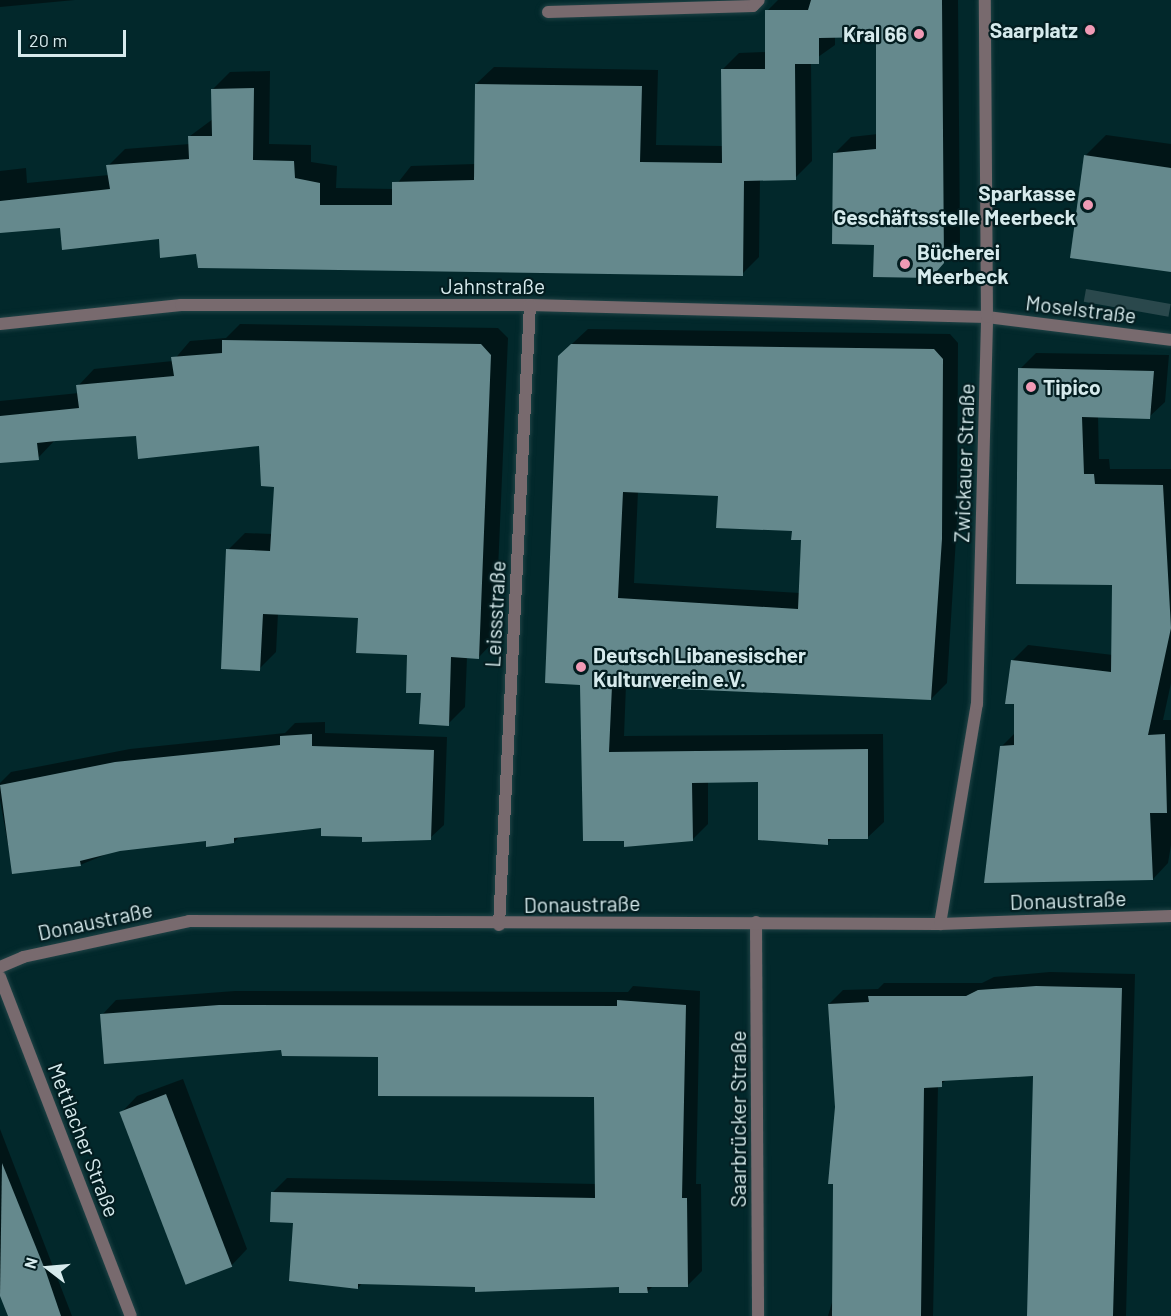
<!DOCTYPE html>
<meta charset="utf-8">
<style>
body{margin:0}
#map{position:relative;width:1171px;height:1316px;overflow:hidden;background:#02282b;font-family:Barlow,sans-serif}
div>[style]{position:absolute}
[style*='--x']{left:calc(var(--x)*1px);top:calc(var(--y)*1px);width:calc(var(--w)*1px);rotate:calc(var(--a)*1deg)}
.green>*{inset:0;background:#2a484c;transform-origin:0 0}
.shadow>*{inset:0;background:#0007}
.building>*{inset:0;background:#65898d;transform-origin:0 0}
.roads{filter:drop-shadow(0 0 2px #204346) drop-shadow(0 0 2px #204346)}
.service>*{height:12px;margin:-6px;padding:0 6px;transform-origin:6px;border-radius:6px;background:#786a6e}
.minor>*{height:12px;margin:-6px;padding:0 6px;transform-origin:6px;border-radius:6px;background:#786a6e}
.dots>*{width:16px;height:16px;translate:-50% -50%;box-sizing:border-box;border:3px solid #031d20;border-radius:50%}
span{translate:-50% -50%;white-space:nowrap;text-align:center;line-height:1.15;-webkit-text-stroke:4.5px #031d20;paint-order:stroke}
.poi-label{font-size:21px;color:#d6eaec;font-weight:700}
.right{translate:-100% -50%;text-align:right}
.left{translate:0 -50%;text-align:left}
.street-label{font-size:21px;color:#d6eaec}
.north{position:absolute;left:18px;top:1238px;width:60px;height:60px;-webkit-text-stroke:4px #031d20;paint-order:stroke;rotate:286deg;font-size:16px;font-weight:700;line-height:24px;text-align:center;color:#d6eaec}
.north::after{content:'';display:block;margin:auto;width:21px;height:27px;background:#d6eaec;clip-path:polygon(50% 0,100% 100%,50% 72%,0 100%)}
.scale{position:absolute;left:18px;top:30px;width:108px;height:27px;box-sizing:border-box;border:3px solid #d6eaec;border-top:0;padding-left:8px;font-size:18px;line-height:21px;white-space:nowrap;color:#d6eaec;-webkit-text-stroke:4px #031d20;paint-order:stroke}
</style>
<div id="map">
<div class="green">
<i style="left:1086px;top:289px;width:86px;height:13px;rotate:10deg"></i>
</div>
<div class="shadow">
<i style="clip-path:polygon(0 0,75px 0,0 7px)"></i>
<i style="clip-path:polygon(778px 0,958px 0,960px 244px,930px 276px,876px 244px,834px 154px,851px 137px,878px 134px,877px 36px,835px 36px,835px 45px,811px 62px,812px 161px,795px 178px,760px 179px,759px 257px,742px 274px,197px 252px,160px 238px,61px 226px,0 232px,0 171px,26px 168px,27px 183px,109px 175px,108px 166px,125px 149px,190px 144px,190px 136px,213px 119px,213px 89px,230px 72px,270px 71px,269px 144px,311px 145px,311px 162px,337px 166px,336px 188px,393px 189px,411px 166px,475px 164px,476px 84px,494px 67px,658px 70px,656px 145px,723px 146px,722px 70px,739px 53px,767px 52px,767px 11px)"></i>
<i style="clip-path:polygon(1106px 135px,1171px 144px,1171px 270px,1085px 156px)"></i>
<i style="clip-path:polygon(240px 324px,498px 328px,508px 338px,495px 640px,479px 657px,467px 657px,465px 707px,448px 724px,422px 692px,409px 654px,359px 616px,278px 613px,276px 652px,259px 669px,228px 550px,245px 533px,272px 534px,275px 485px,260px 445px,137px 434px,55px 440px,38px 458px,0 462px,0 401px,79px 393px,78px 386px,94px 369px,173px 361px,190px 341px,226px 338px)"></i>
<i style="clip-path:polygon(evenodd,588px 329px,950px 334px,958px 343px,957px 522px,947px 683px,931px 699px,626px 685px,624px 736px,883px 734px,884px 822px,868px 837px,832px 838px,827px 843px,759px 780px,708px 782px,708px 824px,692px 840px,625px 845px,582px 683px,559px 356px,588px 329px,638px 491px,720px 495px,793px 530px,802px 539px,800px 593px,634px 583px,638px 491px)"></i>
<i style="clip-path:polygon(1036px 353px,1169px 355px,1165px 402px,1149px 417px,1098px 416px,1099px 459px,1109px 459px,1110px 469px,1171px 469px,1171px 683px,1163px 720px,1171px 720px,1171px 845px,1168px 863px,1153px 879px,1002px 746px,1015px 733px,1012px 661px,1028px 645px,1113px 655px,1113px 583px,1020px 369px)"></i>
<i style="clip-path:polygon(325px 722px,325px 733px,447px 737px,444px 825px,430px 838px,364px 836px,323px 827px,240px 836px,234px 842px,207px 839px,119px 849px,80px 865px,13px 872px,0 800px,0 783px,11px 772px,130px 749px,285px 733px,295px 723px)"></i>
<i style="clip-path:polygon(1050px 972px,1135px 974px,1126px 1316px,1028px 1316px,1034px 1074px,948px 1079px,938px 1086px,933px 1316px,828px 1316px,833px 1299px,836px 1107px,829px 1004px,843px 990px,878px 989px,884px 983px,982px 983px,994px 977px)"></i>
<i style="clip-path:polygon(633px 986px,700px 991px,696px 1184px,701px 1184px,702px 1271px,688px 1285px,653px 1286px,647px 1292px,620px 1286px,363px 1282px,358px 1288px,272px 1193px,287px 1178px,597px 1184px,596px 1095px,379px 1055px,282px 1049px,102px 1015px,116px 1000px,235px 991px,628px 992px)"></i>
<i style="clip-path:polygon(183px 1079px,247px 1249px,231px 1266px,121px 1113px,137px 1096px)"></i>
<i style="clip-path:polygon(0 1129px,72px 1316px,9px 1316px,0 1294px)"></i>
</div>
<div class="building">
<i style="clip-path:polygon(811px 0,942px 0,944px 263px,931px 278px,873px 277px,874px 245px,832px 244px,833px 153px,876px 149px,876px 37px,819px 38px,819px 64px,795px 64px,796px 180px,744px 181px,743px 276px,198px 268px,196px 254px,160px 258px,159px 239px,62px 250px,60px 228px,0 233px,0 201px,110px 189px,106px 165px,189px 159px,188px 136px,212px 136px,211px 89px,254px 88px,253px 160px,294px 161px,295px 178px,320px 183px,320px 205px,392px 205px,392px 182px,474px 180px,475px 84px,642px 86px,640px 162px,722px 163px,721px 69px,765px 69px,765px 10px,808px 10px)"></i>
<i style="clip-path:polygon(1084px 155px,1171px 168px,1171px 272px,1070px 258px)"></i>
<i style="clip-path:polygon(222px 340px,481px 344px,491px 355px,479px 659px,451px 657px,449px 726px,419px 724px,421px 693px,406px 693px,407px 655px,356px 653px,358px 618px,263px 614px,260px 671px,221px 669px,226px 549px,270px 551px,274px 487px,261px 486px,259px 446px,138px 459px,136px 436px,56px 441px,37px 443px,39px 460px,0 463px,0 416px,79px 408px,76px 385px,174px 376px,171px 357px,222px 353px)"></i>
<i style="clip-path:polygon(evenodd,571px 344px,934px 349px,943px 359px,942px 539px,931px 700px,612px 686px,609px 752px,868px 749px,868px 839px,828px 839px,828px 845px,758px 840px,758px 782px,692px 783px,693px 841px,624px 847px,624px 841px,583px 841px,580px 685px,545px 683px,558px 356px,571px 344px,623px 492px,718px 496px,716px 528px,792px 531px,791px 540px,801px 540px,798px 609px,618px 598px,623px 492px)"></i>
<i style="clip-path:polygon(1018px 368px,1154px 371px,1150px 419px,1082px 417px,1084px 474px,1094px 474px,1095px 484px,1163px 485px,1171px 628px,1148px 735px,1165px 734px,1167px 813px,1150px 813px,1153px 880px,984px 883px,1000px 746px,1014px 745px,1014px 704px,1005px 704px,1011px 660px,1111px 672px,1112px 585px,1016px 584px)"></i>
<i style="clip-path:polygon(312px 734px,312px 746px,434px 750px,431px 840px,362px 842px,362px 837px,321px 836px,321px 828px,234px 838px,234px 843px,221px 845px,206px 847px,206px 841px,120px 851px,80px 861px,81px 866px,12px 874px,0 785px,115px 762px,280px 745px,280px 736px)"></i>
<i style="clip-path:polygon(1036px 986px,1122px 988px,1113px 1316px,1027px 1316px,1033px 1076px,942px 1081px,942px 1087px,924px 1088px,921px 1316px,832px 1316px,833px 1184px,828px 1184px,835px 1107px,828px 1004px,869px 1002px,868px 996px,966px 996px,978px 990px)"></i>
<i style="clip-path:polygon(617px 1000px,686px 1005px,682px 1198px,687px 1198px,688px 1287px,647px 1287px,648px 1293px,619px 1293px,619px 1287px,475px 1292px,475px 1287px,358px 1284px,358px 1289px,289px 1281px,293px 1223px,270px 1222px,271px 1192px,595px 1198px,594px 1097px,378px 1096px,378px 1057px,282px 1056px,281px 1050px,104px 1064px,100px 1014px,219px 1005px,617px 1006px)"></i>
<i style="left:166px;top:1094px;width:185px;height:50px;rotate:69deg"></i>
<i style="clip-path:polygon(2px 1163px,46px 1272px,61px 1316px,8px 1316px,0 1296px)"></i>
</div>
<div class="roads">
<div class="service">
<i style="--x:548;--y:12;--w:205;--a:-1.7"></i>
<i style="--x:753;--y:6;--w:8;--a:-45"></i>
</div>
<div class="minor">
<i style="--x:0;--y:324;--w:182;--a:-6"></i>
<i style="--x:181;--y:305;--w:349;--a:0"></i>
<i style="--x:530;--y:305;--w:457;--a:1.5"></i>
<i style="--x:987;--y:317;--w:185;--a:7.1"></i>
<i style="--x:756;--y:922;--w:394;--a:89.7"></i>
<i style="--x:940;--y:924;--w:223;--a:-80.5"></i>
<i style="--x:977;--y:704;--w:387;--a:-88.5"></i>
<i style="--x:987;--y:317;--w:317;--a:-90.4"></i>
<i style="--x:499;--y:925;--w:621;--a:-87.14"></i>
<i style="--x:0;--y:967;--w:25;--a:-23"></i>
<i style="--x:23;--y:957;--w:170;--a:-12.2"></i>
<i style="--x:189;--y:921;--w:751;--a:0.23"></i>
<i style="--x:940;--y:924;--w:231;--a:-2"></i>
<i style="--x:0;--y:977;--w:363;--a:68.9"></i>
</div>
</div>
<div class="dots">
<i style="left:1090px;top:30px;background:#f09ab5"></i>
<i style="left:919px;top:34px;background:#f09ab5"></i>
<i style="left:1088px;top:205px;background:#f09ab5"></i>
<i style="left:905px;top:264px;background:#f09ab5"></i>
<i style="left:1031px;top:387px;background:#f09ab5"></i>
<i style="left:581px;top:667px;background:#f09ab5"></i>
</div>
<div class="poi-label">
<span class="right" style="left:1078px;top:30px">Saarplatz</span>
<span class="right" style="left:907px;top:34px">Kral 66</span>
<span class="right" style="left:1076px;top:205px">Sparkasse<br>Geschäftsstelle Meerbeck</span>
<span class="left" style="left:917px;top:264px">Bücherei<br>Meerbeck</span>
<span class="left" style="left:1043px;top:387px">Tipico</span>
<span class="left" style="left:593px;top:667px">Deutsch Libanesischer<br>Kulturverein e.V.</span>
</div>
<div class="street-label">
<span style="left:493px;top:286px">Jahnstraße</span>
<span style="left:1081px;top:309px;rotate:7deg">Moselstraße</span>
<span style="left:964px;top:463px;rotate:-88deg">Zwickauer Straße</span>
<span style="left:495px;top:614px;rotate:-87deg">Leissstraße</span>
<span style="left:1068px;top:900px;rotate:-2deg">Donaustraße</span>
<span style="left:582px;top:904px;rotate:-1deg">Donaustraße</span>
<span style="left:95px;top:921px;rotate:-12deg">Donaustraße</span>
<span style="left:738px;top:1119px;rotate:-90deg">Saarbrücker Straße</span>
<span style="left:84px;top:1140px;rotate:69deg">Mettlacher Straße</span>
</div>
<div class="north">N</div>
<div class="scale">20 m</div>
</div>
